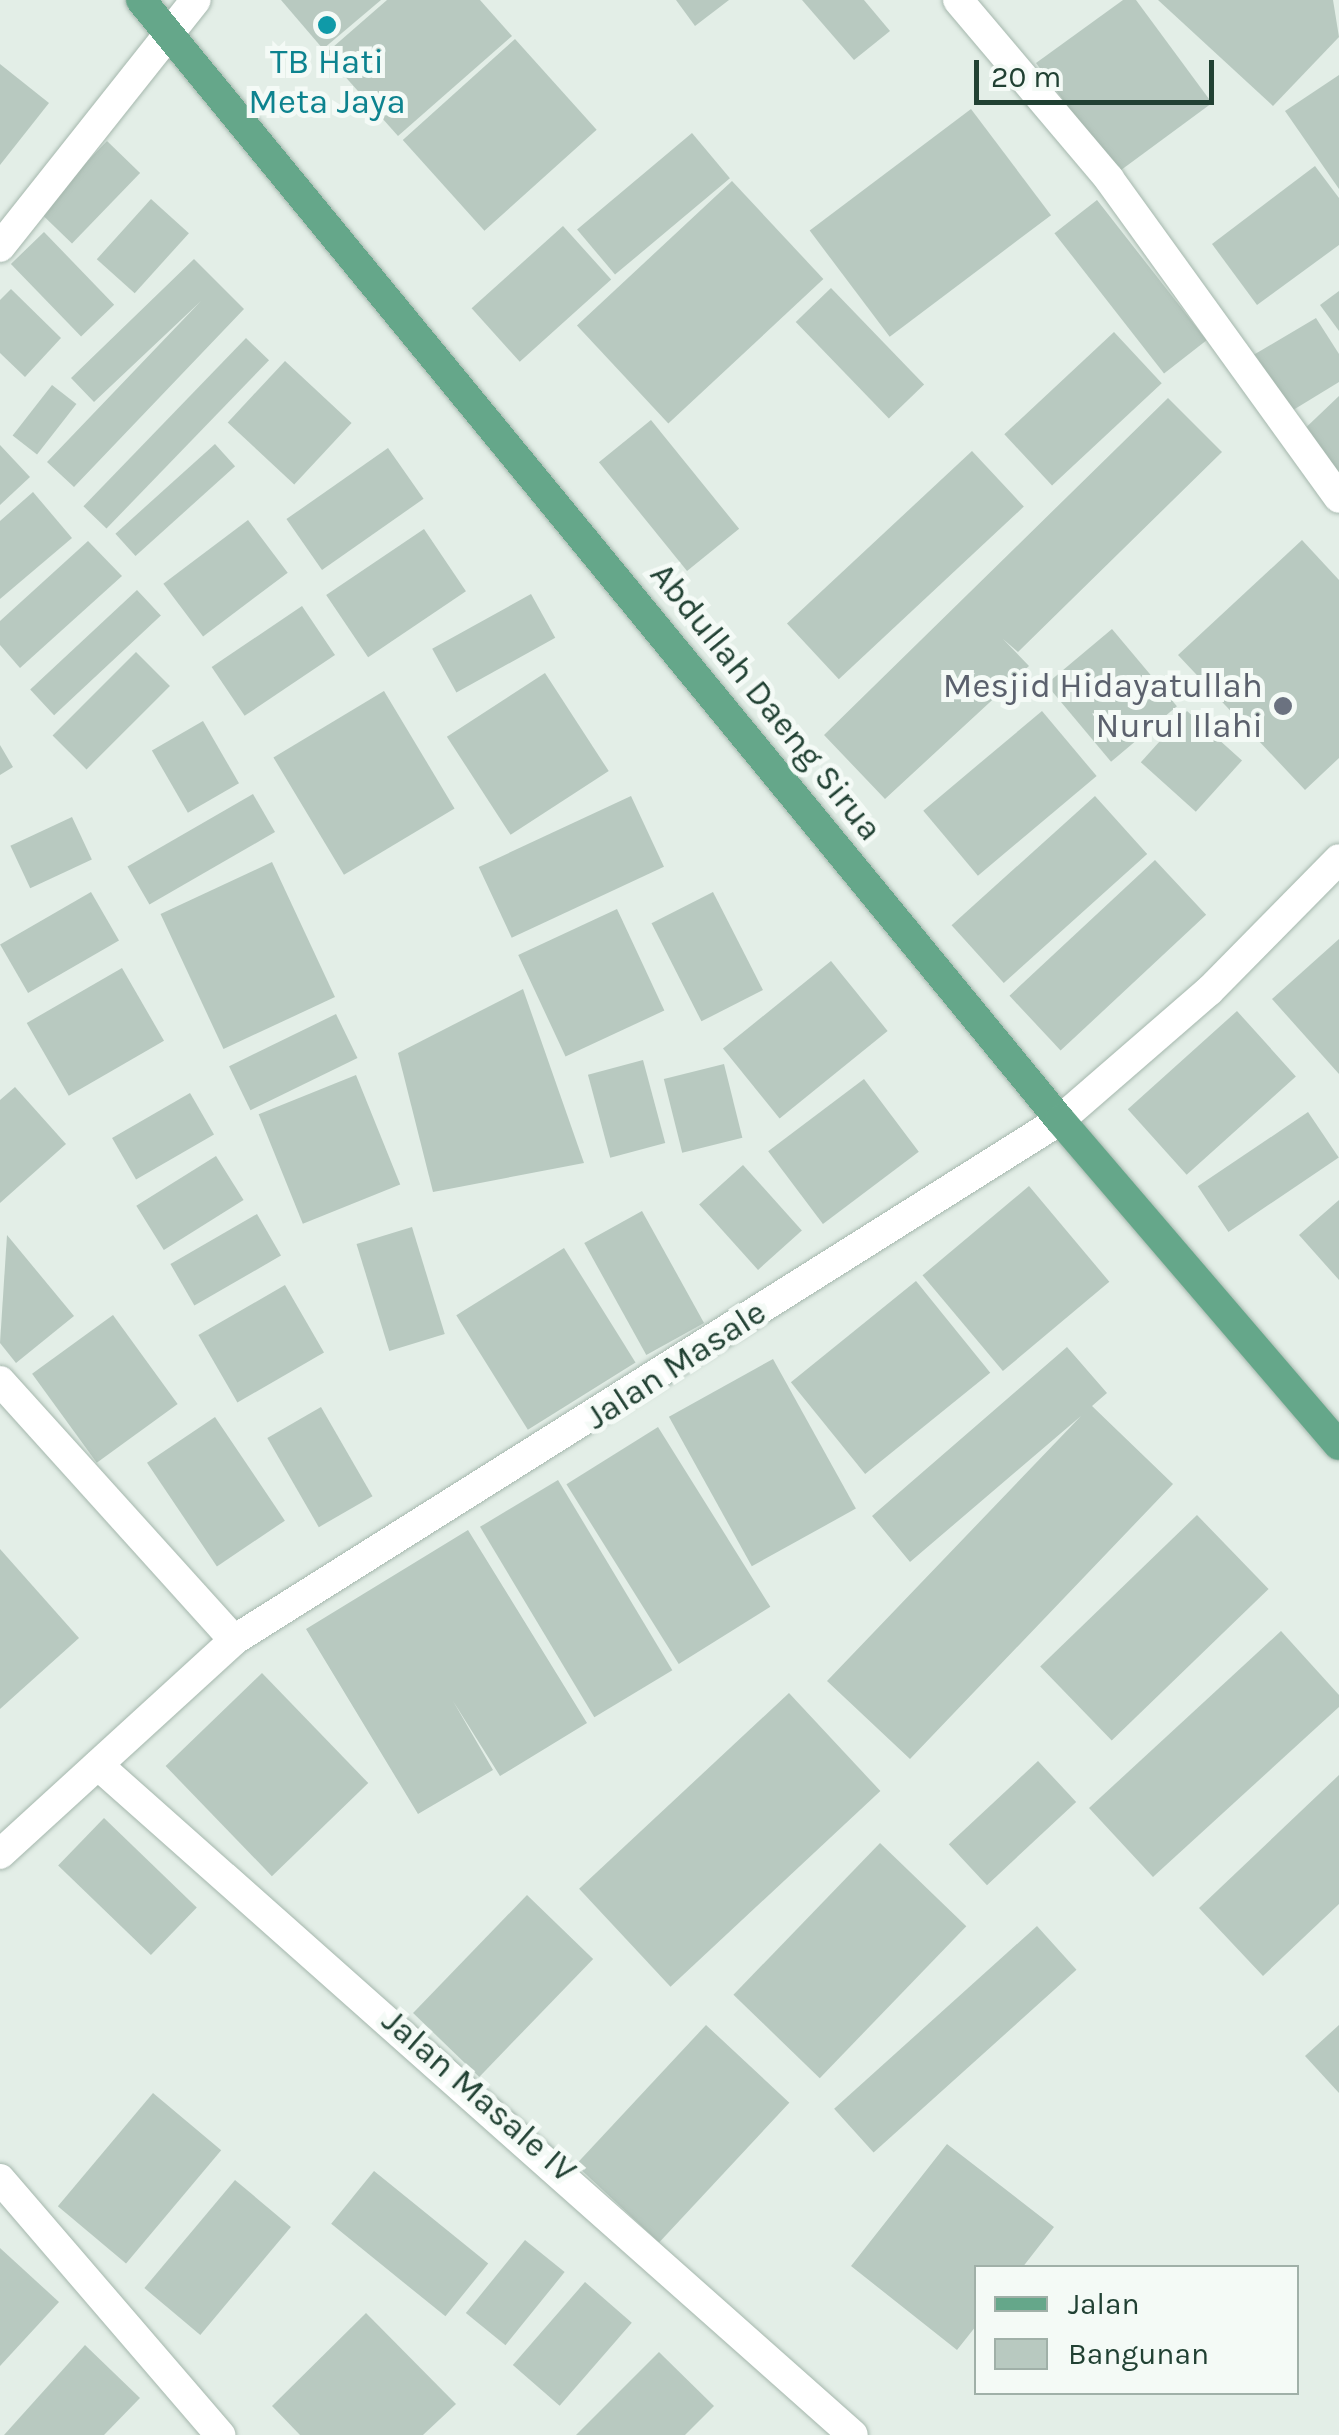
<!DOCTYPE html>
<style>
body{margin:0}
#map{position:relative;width:1339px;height:2435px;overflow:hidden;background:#e3eee7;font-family:Karla,sans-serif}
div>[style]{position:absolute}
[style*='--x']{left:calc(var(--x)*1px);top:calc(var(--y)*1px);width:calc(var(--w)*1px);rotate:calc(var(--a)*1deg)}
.building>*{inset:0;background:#b8c9c0;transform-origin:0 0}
.roads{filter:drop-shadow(0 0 2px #a5b7ad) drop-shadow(0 0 2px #a5b7ad)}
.minor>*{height:30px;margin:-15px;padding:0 15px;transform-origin:15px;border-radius:15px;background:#fff}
.major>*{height:30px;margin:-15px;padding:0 15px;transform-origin:15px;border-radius:15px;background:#65a78a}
.dots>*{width:28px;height:28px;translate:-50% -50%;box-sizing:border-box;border:5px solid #f4faf6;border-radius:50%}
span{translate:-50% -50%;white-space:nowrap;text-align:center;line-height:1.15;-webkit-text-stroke:10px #f4faf6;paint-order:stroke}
.culture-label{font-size:35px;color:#0d838f}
.worship-label{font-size:35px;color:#5b616d}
.right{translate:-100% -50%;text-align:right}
.street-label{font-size:35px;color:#214133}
.legend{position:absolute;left:974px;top:2265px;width:325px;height:130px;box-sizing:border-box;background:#f4faf6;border:2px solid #a0b0a8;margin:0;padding:12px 18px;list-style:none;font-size:30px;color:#214133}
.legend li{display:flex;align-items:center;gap:20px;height:50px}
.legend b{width:50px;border:2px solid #a0b0a8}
.scale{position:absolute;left:974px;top:60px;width:240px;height:45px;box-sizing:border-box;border:5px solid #214133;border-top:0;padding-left:12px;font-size:30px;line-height:35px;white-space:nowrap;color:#214133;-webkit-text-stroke:8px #f4faf6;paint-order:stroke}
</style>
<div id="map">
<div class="building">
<i style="clip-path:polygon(281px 0,381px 0,323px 49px)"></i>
<i style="clip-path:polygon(387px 0,480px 0,512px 36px,398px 136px,325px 54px)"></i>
<i style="clip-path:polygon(676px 0,729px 0,695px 26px)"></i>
<i style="clip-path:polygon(802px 0,864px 0,890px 31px,854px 60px)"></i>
<i style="clip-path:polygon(1123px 0,1136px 0,1212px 103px,1117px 173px,1036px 63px)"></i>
<i style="clip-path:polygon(1158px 0,1333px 0,1339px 37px,1273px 106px)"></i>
<i style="left:515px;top:39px;width:122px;height:151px;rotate:48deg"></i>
<i style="clip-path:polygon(0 64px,49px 103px,0 165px)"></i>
<i style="clip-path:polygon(1339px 75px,1339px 189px,1285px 111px)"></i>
<i style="left:971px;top:109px;width:133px;height:202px;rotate:53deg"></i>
<i style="left:692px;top:133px;width:59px;height:150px;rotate:50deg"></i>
<i style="left:107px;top:141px;width:46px;height:98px;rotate:44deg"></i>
<i style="clip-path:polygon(1315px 166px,1339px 198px,1339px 245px,1257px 305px,1212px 244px)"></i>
<i style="left:732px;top:181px;width:134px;height:212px;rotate:47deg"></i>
<i style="left:151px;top:199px;width:51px;height:81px;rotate:42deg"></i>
<i style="left:1097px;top:200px;width:178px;height:54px;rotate:52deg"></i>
<i style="left:563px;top:226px;width:72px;height:123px;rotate:48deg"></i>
<i style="left:44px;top:232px;width:101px;height:46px;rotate:46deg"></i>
<i style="clip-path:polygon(194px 259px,244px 309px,74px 487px,47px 462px,201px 301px,94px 402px,71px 378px)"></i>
<i style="left:831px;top:288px;width:134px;height:49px;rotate:46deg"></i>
<i style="clip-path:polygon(11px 289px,61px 338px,25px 377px,0 353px,0 300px)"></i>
<i style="clip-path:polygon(1339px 291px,1339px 331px,1320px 305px)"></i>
<i style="clip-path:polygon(1316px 318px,1339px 354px,1339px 382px,1285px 415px,1250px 357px)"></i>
<i style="left:1114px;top:332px;width:70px;height:150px;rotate:47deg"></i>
<i style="left:246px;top:338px;width:32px;height:234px;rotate:44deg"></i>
<i style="left:285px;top:361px;width:91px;height:84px;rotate:43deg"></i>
<i style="left:52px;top:385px;width:31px;height:64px;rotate:38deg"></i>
<i style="clip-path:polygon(1339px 396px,1339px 484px,1296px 437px)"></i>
<i style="clip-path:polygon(1168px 398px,1222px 452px,1018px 652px,1003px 639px,1029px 666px,885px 799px,824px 735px)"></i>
<i style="left:651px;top:420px;width:140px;height:67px;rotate:51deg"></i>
<i style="left:215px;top:444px;width:30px;height:134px;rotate:48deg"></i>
<i style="clip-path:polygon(0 445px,30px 477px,0 505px)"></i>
<i style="left:388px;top:448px;width:62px;height:124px;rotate:55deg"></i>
<i style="left:972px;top:451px;width:76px;height:253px;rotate:47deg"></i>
<i style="clip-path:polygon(33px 492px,72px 538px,0 599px,0 521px)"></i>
<i style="left:248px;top:520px;width:66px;height:106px;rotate:53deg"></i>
<i style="left:424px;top:529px;width:75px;height:118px;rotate:56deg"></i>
<i style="clip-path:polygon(1302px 540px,1339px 580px,1339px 758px,1305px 790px,1178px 655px)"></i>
<i style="clip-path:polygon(88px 541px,122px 576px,20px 668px,0 645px,0 621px)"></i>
<i style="left:137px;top:590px;width:35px;height:146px;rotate:47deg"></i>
<i style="left:531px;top:594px;width:50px;height:113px;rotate:61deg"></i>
<i style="left:302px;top:606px;width:59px;height:109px;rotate:56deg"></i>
<i style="left:1112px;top:629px;width:101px;height:86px;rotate:50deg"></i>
<i style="left:136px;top:652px;width:48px;height:118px;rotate:45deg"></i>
<i style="left:545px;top:673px;width:117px;height:117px;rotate:57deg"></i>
<i style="left:384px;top:691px;width:137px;height:129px;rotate:59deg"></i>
<i style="left:1042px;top:711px;width:85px;height:155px;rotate:50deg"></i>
<i style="left:1187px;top:711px;width:74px;height:69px;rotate:42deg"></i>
<i style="left:203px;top:721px;width:72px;height:59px;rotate:60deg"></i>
<i style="clip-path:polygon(0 745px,13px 767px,0 775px)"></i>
<i style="left:253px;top:794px;width:44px;height:145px;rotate:60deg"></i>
<i style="left:631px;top:796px;width:78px;height:168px;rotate:65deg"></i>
<i style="left:1095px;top:796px;width:78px;height:193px;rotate:48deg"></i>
<i style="left:72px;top:817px;width:47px;height:68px;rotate:65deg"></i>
<i style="left:1155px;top:860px;width:75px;height:199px;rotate:47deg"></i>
<i style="left:272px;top:862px;width:149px;height:123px;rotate:65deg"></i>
<i style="left:91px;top:892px;width:56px;height:105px;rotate:60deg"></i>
<i style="left:713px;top:892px;width:110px;height:69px;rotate:63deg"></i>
<i style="left:617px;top:909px;width:112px;height:109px;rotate:65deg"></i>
<i style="clip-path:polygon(1339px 939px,1339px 1074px,1272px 999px)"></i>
<i style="left:831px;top:961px;width:90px;height:139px;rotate:51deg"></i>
<i style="left:122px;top:968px;width:84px;height:110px;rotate:60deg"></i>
<i style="clip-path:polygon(523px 989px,584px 1163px,433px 1192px,398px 1053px)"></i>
<i style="left:1237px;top:1011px;width:88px;height:147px;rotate:48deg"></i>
<i style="left:336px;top:1014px;width:49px;height:119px;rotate:64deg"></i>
<i style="left:643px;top:1060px;width:86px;height:57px;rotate:75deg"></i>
<i style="left:724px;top:1064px;width:76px;height:62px;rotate:76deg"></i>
<i style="left:356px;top:1075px;width:118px;height:105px;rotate:68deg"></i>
<i style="left:864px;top:1079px;width:91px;height:120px;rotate:53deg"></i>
<i style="clip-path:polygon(15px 1087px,66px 1144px,0 1203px,0 1100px)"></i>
<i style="left:190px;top:1093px;width:48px;height:90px;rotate:60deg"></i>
<i style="left:1308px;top:1112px;width:55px;height:133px;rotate:56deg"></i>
<i style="left:216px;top:1156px;width:52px;height:94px;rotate:58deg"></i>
<i style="left:743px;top:1165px;width:88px;height:59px;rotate:48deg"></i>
<i style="left:1029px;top:1186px;width:125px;height:139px;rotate:50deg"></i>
<i style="clip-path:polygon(1339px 1200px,1339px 1280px,1299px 1235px)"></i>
<i style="left:642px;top:1211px;width:128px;height:66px;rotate:61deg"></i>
<i style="left:257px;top:1214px;width:48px;height:100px;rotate:60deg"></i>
<i style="left:412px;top:1227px;width:112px;height:58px;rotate:73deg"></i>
<i style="clip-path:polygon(7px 1235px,74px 1316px,16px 1363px,0 1343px)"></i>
<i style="left:564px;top:1248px;width:135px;height:127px;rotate:58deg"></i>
<i style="left:916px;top:1281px;width:118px;height:161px;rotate:51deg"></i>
<i style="left:285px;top:1285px;width:78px;height:100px;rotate:60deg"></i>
<i style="left:113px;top:1315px;width:110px;height:100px;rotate:54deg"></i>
<i style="clip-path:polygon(1067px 1347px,1107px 1393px,1092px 1406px,1173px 1484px,910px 1759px,827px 1681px,1081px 1416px,910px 1562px,872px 1516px)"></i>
<i style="left:773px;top:1359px;width:171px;height:119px;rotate:61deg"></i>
<i style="left:321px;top:1407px;width:103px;height:62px;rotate:60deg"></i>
<i style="left:215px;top:1417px;width:125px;height:82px;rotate:56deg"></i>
<i style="left:658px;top:1427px;width:212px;height:108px;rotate:58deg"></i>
<i style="left:558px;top:1480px;width:222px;height:91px;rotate:59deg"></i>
<i style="left:1197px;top:1515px;width:103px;height:218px;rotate:46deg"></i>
<i style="clip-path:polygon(468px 1530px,587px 1723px,500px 1776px,453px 1701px,493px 1770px,418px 1814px,306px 1629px)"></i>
<i style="clip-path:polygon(0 1549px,79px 1638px,0 1709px)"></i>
<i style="clip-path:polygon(1281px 1631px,1339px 1695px,1339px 1707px,1153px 1877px,1089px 1808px)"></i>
<i style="left:262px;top:1673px;width:153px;height:134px;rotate:46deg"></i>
<i style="left:789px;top:1693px;width:134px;height:287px;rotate:47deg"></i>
<i style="left:1038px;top:1761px;width:56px;height:122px;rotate:47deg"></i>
<i style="clip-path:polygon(1339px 1775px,1339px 1904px,1263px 1976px,1199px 1908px)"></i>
<i style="left:104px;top:1818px;width:129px;height:66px;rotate:44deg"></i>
<i style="left:880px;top:1843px;width:120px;height:211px;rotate:44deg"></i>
<i style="left:527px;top:1895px;width:92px;height:164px;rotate:44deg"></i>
<i style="left:1037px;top:1926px;width:59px;height:273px;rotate:48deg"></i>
<i style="left:706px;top:2025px;width:114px;height:191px;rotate:43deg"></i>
<i style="clip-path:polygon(1339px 2025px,1339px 2093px,1305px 2056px)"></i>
<i style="left:153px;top:2093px;width:89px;height:148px;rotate:40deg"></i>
<i style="clip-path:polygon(947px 2144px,1054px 2227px,1022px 2268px,976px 2268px,976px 2326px,957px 2350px,851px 2266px)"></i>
<i style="left:374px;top:2171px;width:147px;height:68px;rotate:39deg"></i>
<i style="left:235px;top:2180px;width:73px;height:141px;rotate:40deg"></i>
<i style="left:525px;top:2240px;width:51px;height:94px;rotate:39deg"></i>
<i style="clip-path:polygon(0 2248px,59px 2302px,0 2366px)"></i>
<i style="left:585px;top:2282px;width:62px;height:110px;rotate:41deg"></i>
<i style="clip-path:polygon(366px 2313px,456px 2404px,423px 2435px,300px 2435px,272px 2406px)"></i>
<i style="clip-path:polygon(85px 2345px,140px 2398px,104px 2435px,4px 2435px)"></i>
<i style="clip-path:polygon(659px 2352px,714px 2406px,685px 2435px,576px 2435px)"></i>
</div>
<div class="roads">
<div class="minor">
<i style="--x:958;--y:0;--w:234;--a:49.8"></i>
<i style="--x:1109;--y:179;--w:393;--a:54.2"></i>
<i style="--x:0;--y:247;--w:315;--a:-51.6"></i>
<i style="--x:0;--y:1381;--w:349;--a:47.9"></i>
<i style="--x:98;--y:1765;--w:1009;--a:41.59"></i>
<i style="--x:0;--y:1854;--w:317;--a:-42.4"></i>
<i style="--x:234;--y:1640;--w:976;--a:-32.19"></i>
<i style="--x:1060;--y:1120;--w:197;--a:-40.9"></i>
<i style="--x:1209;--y:991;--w:185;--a:-45.4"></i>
<i style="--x:0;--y:2179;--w:338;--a:49.3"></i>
</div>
<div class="major">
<i style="--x:141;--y:0;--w:1449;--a:50.63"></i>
<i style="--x:1060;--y:1120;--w:428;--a:49.4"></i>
</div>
</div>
<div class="dots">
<i style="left:327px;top:25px;background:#0f9aa8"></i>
<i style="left:1283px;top:706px;background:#6b7280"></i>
</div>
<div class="culture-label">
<span style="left:327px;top:82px">TB Hati<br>Meta Jaya</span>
</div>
<div class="worship-label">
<span class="right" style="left:1263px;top:706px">Mesjid Hidayatullah<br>Nurul Ilahi</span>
</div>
<div class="street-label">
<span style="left:766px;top:702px;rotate:51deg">Abdullah Daeng Sirua</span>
<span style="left:676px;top:1365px;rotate:-33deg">Jalan Masale</span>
<span style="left:479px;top:2096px;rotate:41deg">Jalan Masale IV</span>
</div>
<ul class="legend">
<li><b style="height:12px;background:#65a78a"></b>Jalan</li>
<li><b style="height:28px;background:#b8c9c0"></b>Bangunan</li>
</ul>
<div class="scale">20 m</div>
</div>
